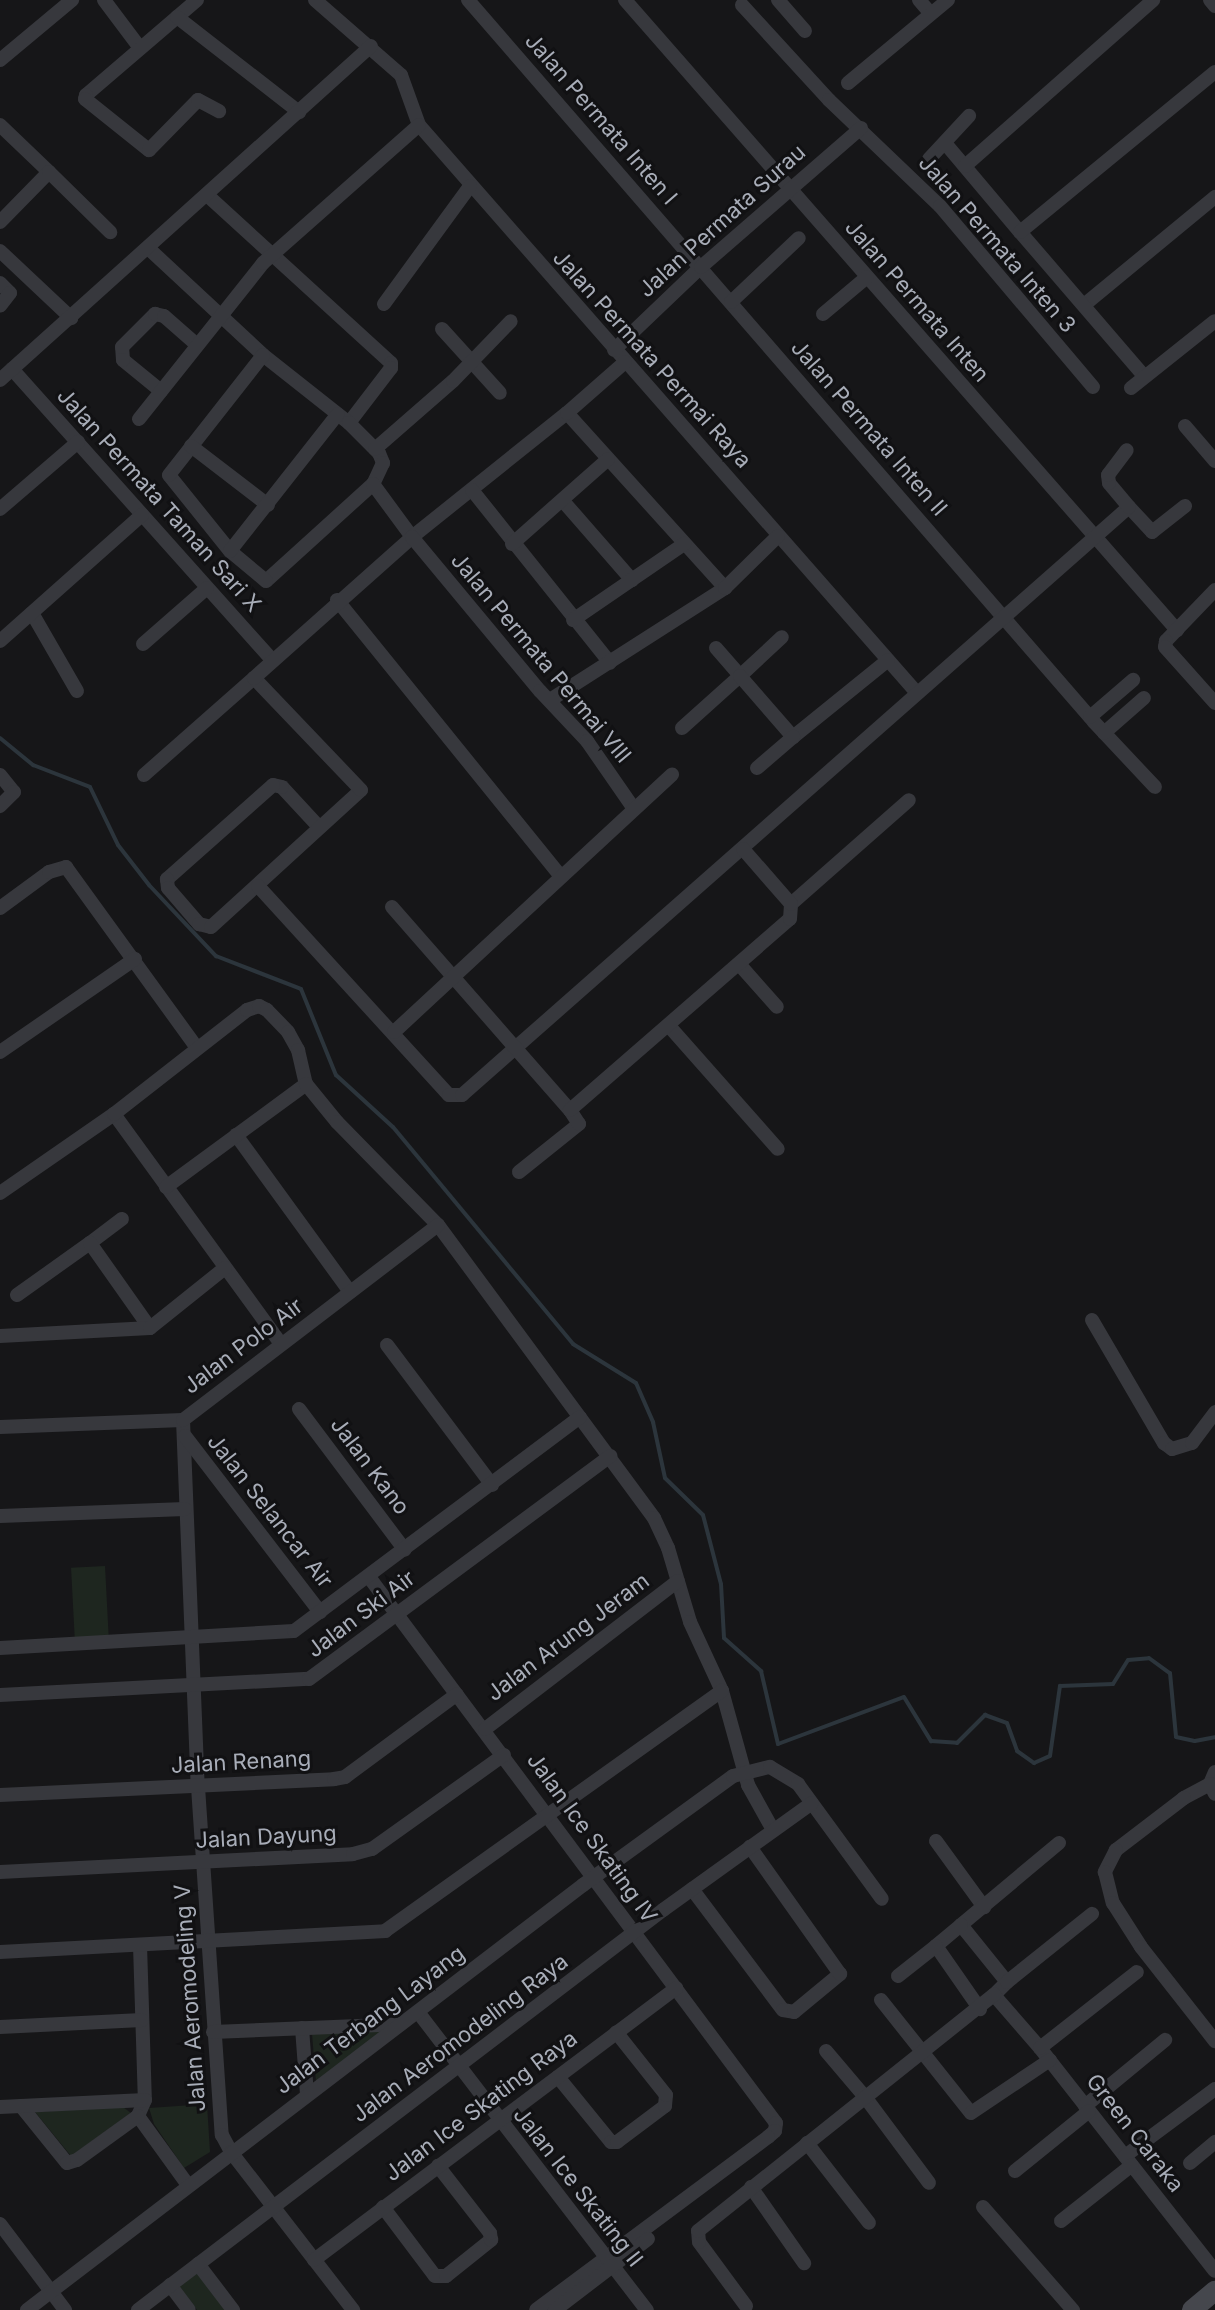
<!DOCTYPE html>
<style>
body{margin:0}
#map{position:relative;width:1215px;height:2310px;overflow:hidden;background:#161618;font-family:Inter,sans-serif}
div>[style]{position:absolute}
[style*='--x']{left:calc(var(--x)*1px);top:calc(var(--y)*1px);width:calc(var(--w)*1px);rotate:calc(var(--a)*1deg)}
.green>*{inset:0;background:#1e261f;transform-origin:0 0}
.stream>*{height:4px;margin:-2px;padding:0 2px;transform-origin:2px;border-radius:2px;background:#2c353c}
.minor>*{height:14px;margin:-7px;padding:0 7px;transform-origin:7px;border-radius:7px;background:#37383d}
.secondary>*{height:20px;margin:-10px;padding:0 10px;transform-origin:10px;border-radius:10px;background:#45474d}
span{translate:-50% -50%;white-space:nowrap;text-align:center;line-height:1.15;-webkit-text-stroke:6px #111113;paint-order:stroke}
.street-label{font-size:22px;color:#a8adb8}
</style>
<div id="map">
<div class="green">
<i style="left:105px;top:1566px;width:70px;height:34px;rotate:87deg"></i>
<i style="clip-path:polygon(384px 2031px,316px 2082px,312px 2034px)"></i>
<i style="clip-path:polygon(207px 2104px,210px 2152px,184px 2168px,154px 2124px,149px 2108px)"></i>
<i style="clip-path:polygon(123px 2107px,131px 2113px,71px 2156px,35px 2112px)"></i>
<i style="clip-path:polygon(197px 2273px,225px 2310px,197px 2310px,179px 2287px)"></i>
</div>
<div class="stream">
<i style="--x:0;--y:738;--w:43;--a:39.3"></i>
<i style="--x:33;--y:765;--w:61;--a:21.1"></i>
<i style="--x:90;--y:787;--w:64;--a:64.2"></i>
<i style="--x:118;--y:845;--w:51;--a:52.2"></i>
<i style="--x:149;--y:885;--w:98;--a:46.7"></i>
<i style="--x:216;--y:956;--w:91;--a:21.2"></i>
<i style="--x:301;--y:989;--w:93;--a:67.9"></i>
<i style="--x:336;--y:1075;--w:77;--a:42.4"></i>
<i style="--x:393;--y:1127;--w:282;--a:50.3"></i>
<i style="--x:573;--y:1344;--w:74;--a:31.8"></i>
<i style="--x:636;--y:1383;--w:43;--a:66.4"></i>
<i style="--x:653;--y:1422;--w:57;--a:77.9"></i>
<i style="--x:665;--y:1478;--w:53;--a:44.2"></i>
<i style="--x:703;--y:1515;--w:71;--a:75.4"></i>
<i style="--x:721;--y:1584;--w:54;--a:86.8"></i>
<i style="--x:724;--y:1638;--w:50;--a:41.7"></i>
<i style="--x:761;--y:1671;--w:75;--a:76.9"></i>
<i style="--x:778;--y:1744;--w:134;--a:-20.5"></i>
<i style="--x:904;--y:1697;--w:52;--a:58.5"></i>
<i style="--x:931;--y:1741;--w:26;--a:4"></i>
<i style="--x:957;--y:1743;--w:40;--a:-45"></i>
<i style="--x:985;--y:1715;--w:23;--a:20"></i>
<i style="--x:1007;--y:1723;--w:30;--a:70"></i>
<i style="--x:1017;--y:1751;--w:21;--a:35"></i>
<i style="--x:1034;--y:1763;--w:17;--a:-24"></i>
<i style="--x:1050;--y:1756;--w:71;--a:-81.9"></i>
<i style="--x:1060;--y:1686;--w:53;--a:-2.2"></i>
<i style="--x:1113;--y:1684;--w:28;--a:-58"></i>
<i style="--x:1128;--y:1660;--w:21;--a:-5"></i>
<i style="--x:1149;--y:1658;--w:26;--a:36"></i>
<i style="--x:1170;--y:1673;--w:64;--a:84.6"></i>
<i style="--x:1176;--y:1737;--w:19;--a:12"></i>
<i style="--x:1195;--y:1741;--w:20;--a:-11"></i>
</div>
<div class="minor">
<i style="--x:104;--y:0;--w:60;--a:53.1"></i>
<i style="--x:197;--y:0;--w:146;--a:139.4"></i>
<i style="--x:86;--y:95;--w:4;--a:104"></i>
<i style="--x:85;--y:99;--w:82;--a:38.6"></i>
<i style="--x:149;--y:150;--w:70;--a:-45.6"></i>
<i style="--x:198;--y:100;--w:24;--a:28"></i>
<i style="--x:315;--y:0;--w:114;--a:41.1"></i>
<i style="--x:401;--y:75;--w:53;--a:70.2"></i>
<i style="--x:419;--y:125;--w:754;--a:48.76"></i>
<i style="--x:468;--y:0;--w:956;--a:49.07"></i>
<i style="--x:1094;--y:722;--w:89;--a:46.8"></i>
<i style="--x:625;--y:0;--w:838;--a:48.78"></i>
<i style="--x:778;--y:0;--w:41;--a:48.9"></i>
<i style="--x:919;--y:0;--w:18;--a:49"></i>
<i style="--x:1210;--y:0;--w:8;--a:50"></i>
<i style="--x:742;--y:5;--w:129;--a:47.5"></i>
<i style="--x:829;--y:100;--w:153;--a:43.7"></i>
<i style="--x:940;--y:206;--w:237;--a:49.8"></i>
<i style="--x:177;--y:17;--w:155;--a:37.9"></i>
<i style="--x:0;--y:60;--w:94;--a:-39.8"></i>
<i style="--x:848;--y:83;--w:130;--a:-39.7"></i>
<i style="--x:0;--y:125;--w:68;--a:43.8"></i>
<i style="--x:945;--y:143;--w:116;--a:49.9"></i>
<i style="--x:929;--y:159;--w:59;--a:-47.1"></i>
<i style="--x:965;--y:166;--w:251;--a:-41.4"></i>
<i style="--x:207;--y:195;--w:249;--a:42.4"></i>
<i style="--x:391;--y:363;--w:5;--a:90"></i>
<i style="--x:391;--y:368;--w:69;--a:127.4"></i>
<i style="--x:0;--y:222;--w:70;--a:-45.6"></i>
<i style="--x:49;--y:172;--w:86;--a:44.5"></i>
<i style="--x:148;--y:248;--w:157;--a:42.9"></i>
<i style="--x:263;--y:355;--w:110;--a:38.3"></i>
<i style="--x:349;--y:423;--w:42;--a:45"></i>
<i style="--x:379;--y:453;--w:11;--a:68"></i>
<i style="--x:383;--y:463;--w:23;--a:115"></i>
<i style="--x:373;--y:484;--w:144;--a:137.8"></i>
<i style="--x:266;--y:581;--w:47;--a:-140.2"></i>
<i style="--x:230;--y:551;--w:97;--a:-128.8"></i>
<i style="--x:169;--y:475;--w:152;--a:-51.9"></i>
<i style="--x:0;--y:251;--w:98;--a:43.3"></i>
<i style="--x:0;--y:283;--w:14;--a:45"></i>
<i style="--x:10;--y:293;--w:16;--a:128"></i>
<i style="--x:731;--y:302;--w:93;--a:-43.3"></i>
<i style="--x:384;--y:304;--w:146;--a:-53.9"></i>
<i style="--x:1084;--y:305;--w:170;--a:-39.5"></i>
<i style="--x:823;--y:314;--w:57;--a:-40.1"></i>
<i style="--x:442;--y:329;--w:86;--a:47.8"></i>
<i style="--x:614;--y:350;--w:120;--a:-43.7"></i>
<i style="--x:701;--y:267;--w:212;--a:-41"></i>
<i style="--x:12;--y:369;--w:390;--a:48.2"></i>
<i style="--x:1144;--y:376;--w:190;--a:-130.7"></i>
<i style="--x:1020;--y:232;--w:252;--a:-39.4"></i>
<i style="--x:0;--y:380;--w:499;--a:-42"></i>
<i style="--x:1131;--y:388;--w:107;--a:-38.6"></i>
<i style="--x:161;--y:391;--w:49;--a:-140.8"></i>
<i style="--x:123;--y:360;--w:13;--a:-94"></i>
<i style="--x:122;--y:347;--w:47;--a:-45"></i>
<i style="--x:155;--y:314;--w:9;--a:13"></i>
<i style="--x:164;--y:316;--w:44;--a:41.3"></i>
<i style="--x:567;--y:413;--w:236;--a:47.9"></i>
<i style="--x:139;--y:419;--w:199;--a:-51.5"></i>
<i style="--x:263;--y:263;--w:208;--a:-41.5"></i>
<i style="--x:1185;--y:426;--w:46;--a:49.4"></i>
<i style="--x:191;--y:446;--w:97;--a:37.5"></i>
<i style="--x:375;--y:449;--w:103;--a:-41.1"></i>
<i style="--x:453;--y:381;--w:83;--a:-46"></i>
<i style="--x:373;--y:484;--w:66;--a:53.7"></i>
<i style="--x:412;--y:537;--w:198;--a:-38.7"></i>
<i style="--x:567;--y:413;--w:77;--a:-41.3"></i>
<i style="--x:472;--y:490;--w:221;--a:51.4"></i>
<i style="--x:563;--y:501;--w:105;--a:48.9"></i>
<i style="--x:1129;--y:507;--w:34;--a:47"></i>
<i style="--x:1152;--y:532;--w:42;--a:-38.2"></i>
<i style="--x:0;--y:509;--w:103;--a:-40.7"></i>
<i style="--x:512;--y:544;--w:128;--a:-41.5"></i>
<i style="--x:230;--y:551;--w:174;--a:-51.8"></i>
<i style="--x:1215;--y:590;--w:71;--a:133.9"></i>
<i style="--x:1166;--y:641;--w:6;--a:99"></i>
<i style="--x:1165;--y:647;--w:75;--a:48.2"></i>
<i style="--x:337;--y:600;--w:356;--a:51"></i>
<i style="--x:32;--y:613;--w:90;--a:60"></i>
<i style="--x:573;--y:620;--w:135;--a:-34.4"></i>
<i style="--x:0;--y:641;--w:190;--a:-41.6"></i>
<i style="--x:143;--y:644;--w:85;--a:-41.2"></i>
<i style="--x:716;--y:648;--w:37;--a:49"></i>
<i style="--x:740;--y:676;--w:57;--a:-42.9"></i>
<i style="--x:550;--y:700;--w:208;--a:-32.6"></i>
<i style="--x:725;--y:588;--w:74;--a:-44.5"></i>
<i style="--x:1090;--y:717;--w:57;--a:-40.7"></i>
<i style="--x:682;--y:728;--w:78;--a:-41.9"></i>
<i style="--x:740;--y:676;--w:81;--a:49"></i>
<i style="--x:793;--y:737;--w:122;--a:-39"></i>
<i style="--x:1104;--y:733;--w:53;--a:-41.2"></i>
<i style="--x:757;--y:768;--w:48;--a:-40.7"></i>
<i style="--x:0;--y:775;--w:22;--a:51"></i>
<i style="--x:14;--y:792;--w:20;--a:135"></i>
<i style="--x:144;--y:775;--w:147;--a:-41.4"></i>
<i style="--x:319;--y:827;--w:54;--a:-132.8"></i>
<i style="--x:282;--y:787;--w:9;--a:-167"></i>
<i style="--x:273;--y:785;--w:142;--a:138.4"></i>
<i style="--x:167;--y:879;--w:9;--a:84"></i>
<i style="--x:168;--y:888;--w:48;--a:49.3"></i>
<i style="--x:199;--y:924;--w:12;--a:14"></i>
<i style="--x:211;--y:927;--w:203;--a:-42.4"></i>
<i style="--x:361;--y:790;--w:155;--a:-133.7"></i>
<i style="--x:254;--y:678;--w:212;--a:-41.7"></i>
<i style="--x:412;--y:537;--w:200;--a:50.3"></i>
<i style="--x:540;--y:691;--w:69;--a:46.8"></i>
<i style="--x:587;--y:741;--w:83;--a:55.3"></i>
<i style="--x:258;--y:886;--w:283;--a:47.6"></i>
<i style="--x:449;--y:1095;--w:13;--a:0"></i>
<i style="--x:462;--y:1095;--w:889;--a:-41.4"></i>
<i style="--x:1129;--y:507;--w:31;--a:-130"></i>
<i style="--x:1109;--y:483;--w:8;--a:-97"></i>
<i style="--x:1108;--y:475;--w:31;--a:-53"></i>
<i style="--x:791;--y:904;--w:157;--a:-41.4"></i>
<i style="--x:392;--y:907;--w:270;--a:48.8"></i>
<i style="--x:0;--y:908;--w:61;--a:-36.3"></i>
<i style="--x:49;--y:872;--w:18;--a:-16"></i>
<i style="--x:66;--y:867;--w:223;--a:54.1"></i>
<i style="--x:739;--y:964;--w:57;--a:48.5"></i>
<i style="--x:669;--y:1026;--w:164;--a:48.5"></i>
<i style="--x:394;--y:1032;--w:379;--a:-42.8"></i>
<i style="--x:0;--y:1052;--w:164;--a:-34.6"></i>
<i style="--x:114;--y:1114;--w:284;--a:54"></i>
<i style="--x:236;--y:1135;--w:194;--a:54"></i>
<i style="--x:519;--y:1172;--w:77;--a:-38.7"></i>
<i style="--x:579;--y:1124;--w:17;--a:-123"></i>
<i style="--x:570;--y:1110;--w:291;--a:-41"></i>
<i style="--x:790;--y:919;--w:15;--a:-86"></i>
<i style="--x:791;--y:904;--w:73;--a:-131.1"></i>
<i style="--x:166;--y:1187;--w:174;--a:-36.3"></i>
<i style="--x:0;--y:1193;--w:139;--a:-34.7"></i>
<i style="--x:114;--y:1114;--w:169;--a:-38"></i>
<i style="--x:247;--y:1010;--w:13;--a:-18"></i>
<i style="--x:259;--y:1006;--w:9;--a:27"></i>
<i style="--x:267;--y:1010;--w:30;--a:46"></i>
<i style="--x:288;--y:1032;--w:21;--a:61"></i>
<i style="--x:298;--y:1050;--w:35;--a:77"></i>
<i style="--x:306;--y:1084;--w:49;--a:50.8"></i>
<i style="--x:337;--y:1122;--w:144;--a:45.6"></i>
<i style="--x:438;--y:1225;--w:364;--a:53.6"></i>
<i style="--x:654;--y:1518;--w:33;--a:65"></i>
<i style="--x:668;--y:1548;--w:77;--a:73.4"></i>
<i style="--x:690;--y:1622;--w:76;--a:65.1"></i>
<i style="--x:722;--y:1691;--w:98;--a:74.5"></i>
<i style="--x:748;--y:1785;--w:51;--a:60.9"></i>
<i style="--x:90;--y:1243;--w:40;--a:-37"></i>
<i style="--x:17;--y:1295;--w:90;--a:-35.5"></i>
<i style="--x:90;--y:1243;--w:104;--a:54.8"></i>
<i style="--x:1092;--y:1320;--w:143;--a:59.7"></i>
<i style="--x:1164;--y:1443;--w:10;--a:37"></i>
<i style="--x:1172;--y:1449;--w:21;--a:-17"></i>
<i style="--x:1192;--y:1443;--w:39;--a:-53"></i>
<i style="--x:0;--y:1336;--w:150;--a:-3.1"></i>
<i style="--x:150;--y:1328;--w:96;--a:-38.7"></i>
<i style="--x:387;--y:1345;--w:175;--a:53.1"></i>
<i style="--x:299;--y:1409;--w:176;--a:53.1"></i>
<i style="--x:183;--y:1420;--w:367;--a:87.7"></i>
<i style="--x:198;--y:1787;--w:349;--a:86.1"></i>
<i style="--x:222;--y:2135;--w:19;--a:62"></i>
<i style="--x:231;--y:2152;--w:200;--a:52.3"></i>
<i style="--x:0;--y:1427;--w:183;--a:-2.2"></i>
<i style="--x:183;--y:1420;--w:321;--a:-37.4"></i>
<i style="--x:185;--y:1436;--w:222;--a:52.5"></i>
<i style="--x:0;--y:1516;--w:185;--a:-2.2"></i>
<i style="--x:369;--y:1577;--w:681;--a:53.3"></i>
<i style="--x:776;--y:2123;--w:8;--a:97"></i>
<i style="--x:775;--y:2131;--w:9;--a:139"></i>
<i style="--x:768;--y:2137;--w:289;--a:143.3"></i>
<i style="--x:0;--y:1648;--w:294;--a:-3.3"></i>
<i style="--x:294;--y:1631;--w:357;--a:-36.8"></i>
<i style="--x:0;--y:1695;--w:309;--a:-3"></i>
<i style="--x:309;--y:1679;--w:375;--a:-36.5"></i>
<i style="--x:485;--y:1729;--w:243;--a:-37.5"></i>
<i style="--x:1215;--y:1772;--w:13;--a:113"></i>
<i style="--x:1210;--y:1784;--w:11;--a:63"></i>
<i style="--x:1210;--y:1784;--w:30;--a:152"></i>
<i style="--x:1184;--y:1798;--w:86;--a:142.6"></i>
<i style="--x:1116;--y:1850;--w:25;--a:117"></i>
<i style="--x:1105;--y:1872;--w:32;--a:76"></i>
<i style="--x:1113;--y:1903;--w:52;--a:57.5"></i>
<i style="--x:1141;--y:1947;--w:120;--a:51.8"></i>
<i style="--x:0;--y:1795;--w:334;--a:-2.7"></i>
<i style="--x:334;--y:1779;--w:11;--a:-10"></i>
<i style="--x:345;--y:1777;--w:139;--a:-36.5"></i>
<i style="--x:936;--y:1841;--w:82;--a:54"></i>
<i style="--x:1059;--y:1843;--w:128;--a:140.1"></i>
<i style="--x:961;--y:1925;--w:73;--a:51.1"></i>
<i style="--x:1007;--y:1982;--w:18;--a:135"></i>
<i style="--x:994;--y:1995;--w:70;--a:49"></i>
<i style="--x:1040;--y:2048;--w:283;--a:51.9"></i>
<i style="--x:0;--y:1872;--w:353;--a:-2.9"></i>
<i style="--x:353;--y:1854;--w:20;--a:-15"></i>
<i style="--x:372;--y:1849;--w:162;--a:-35.5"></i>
<i style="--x:692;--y:1889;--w:151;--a:53.1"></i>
<i style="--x:783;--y:2010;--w:11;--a:10"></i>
<i style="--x:794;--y:2012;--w:60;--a:-39.6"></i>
<i style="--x:840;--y:1974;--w:156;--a:-125.3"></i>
<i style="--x:961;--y:1925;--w:33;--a:140"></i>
<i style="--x:936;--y:1946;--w:77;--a:55.1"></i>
<i style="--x:140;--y:1945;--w:155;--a:88.2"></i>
<i style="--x:145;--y:2100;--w:17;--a:114"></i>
<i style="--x:138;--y:2116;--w:85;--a:54.1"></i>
<i style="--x:0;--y:1952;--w:386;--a:-3.1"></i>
<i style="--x:385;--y:1931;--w:414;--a:-35.5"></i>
<i style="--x:898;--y:1976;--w:48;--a:-38.3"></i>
<i style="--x:1007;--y:1982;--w:109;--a:-38.7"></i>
<i style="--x:881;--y:2000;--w:144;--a:51.5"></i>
<i style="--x:971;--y:2113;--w:95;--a:-33.9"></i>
<i style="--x:418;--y:2012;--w:376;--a:52.5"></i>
<i style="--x:0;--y:2027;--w:142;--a:-2.8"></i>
<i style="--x:302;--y:2028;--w:67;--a:85.7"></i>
<i style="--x:213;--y:2032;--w:188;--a:-2.4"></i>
<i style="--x:1040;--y:2048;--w:123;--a:-38.1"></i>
<i style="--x:826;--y:2051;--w:60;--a:49.7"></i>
<i style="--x:865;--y:2097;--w:107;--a:53.3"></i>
<i style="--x:558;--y:2077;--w:84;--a:50.8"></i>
<i style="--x:611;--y:2142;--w:6;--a:0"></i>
<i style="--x:617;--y:2142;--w:60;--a:-36.9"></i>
<i style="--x:665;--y:2106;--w:11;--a:-85"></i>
<i style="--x:666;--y:2095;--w:80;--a:-128.4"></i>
<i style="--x:21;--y:2106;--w:73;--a:51.1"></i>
<i style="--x:67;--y:2163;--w:10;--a:-17"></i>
<i style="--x:77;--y:2160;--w:75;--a:-35.8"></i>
<i style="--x:1085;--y:2106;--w:104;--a:-39.5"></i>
<i style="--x:0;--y:2107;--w:145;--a:-2.8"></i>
<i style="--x:807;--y:2143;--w:101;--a:52.2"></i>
<i style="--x:1125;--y:2156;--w:112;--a:-36.7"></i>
<i style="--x:1190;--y:2163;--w:33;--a:-40"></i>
<i style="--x:1015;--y:2171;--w:95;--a:-39"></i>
<i style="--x:751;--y:2187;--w:93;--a:55.1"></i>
<i style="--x:383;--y:2207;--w:86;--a:53"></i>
<i style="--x:435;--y:2276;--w:11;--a:0"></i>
<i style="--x:446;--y:2276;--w:58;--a:-38.7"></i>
<i style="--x:491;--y:2240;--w:7;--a:-98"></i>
<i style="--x:490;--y:2233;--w:85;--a:-127.8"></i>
<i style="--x:983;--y:2207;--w:137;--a:48.9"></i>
<i style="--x:1061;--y:2221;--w:90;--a:-38.3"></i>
<i style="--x:0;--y:2224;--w:108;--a:52.9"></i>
<i style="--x:314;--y:2260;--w:453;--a:-36.9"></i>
<i style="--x:198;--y:2264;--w:58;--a:52.7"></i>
<i style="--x:170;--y:2285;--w:31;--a:53"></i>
<i style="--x:746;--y:2306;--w:79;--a:-126.3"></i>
<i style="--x:699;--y:2242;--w:11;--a:-95"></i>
<i style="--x:698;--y:2231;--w:379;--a:-38.6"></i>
<i style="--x:27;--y:2310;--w:700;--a:-37.39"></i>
<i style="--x:583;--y:1885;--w:185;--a:-36"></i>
<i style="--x:733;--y:1776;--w:38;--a:-14"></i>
<i style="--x:770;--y:1767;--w:33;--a:31"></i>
<i style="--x:798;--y:1784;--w:142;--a:53.9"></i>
<i style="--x:138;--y:2310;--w:660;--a:-37.3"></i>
<i style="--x:663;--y:1910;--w:183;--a:-35.7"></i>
<i style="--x:555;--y:2310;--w:117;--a:-37.4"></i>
</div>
<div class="secondary">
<i style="--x:1192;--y:2310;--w:30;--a:-40"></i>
</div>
<div class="street-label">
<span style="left:601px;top:119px;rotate:49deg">Jalan Permata Inten I</span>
<span style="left:722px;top:221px;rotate:-42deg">Jalan Permata Surau</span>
<span style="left:997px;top:244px;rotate:49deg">Jalan Permata Inten 3</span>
<span style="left:917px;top:301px;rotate:49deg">Jalan Permata Inten</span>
<span style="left:652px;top:359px;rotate:48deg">Jalan Permata Permai Raya</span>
<span style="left:869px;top:428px;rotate:49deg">Jalan Permata Inten II</span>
<span style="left:159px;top:500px;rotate:48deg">Jalan Permata Taman Sari X</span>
<span style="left:541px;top:658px;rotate:50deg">Jalan Permata Permai VIII</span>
<span style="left:243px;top:1346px;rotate:-37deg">Jalan Polo Air</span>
<span style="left:370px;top:1466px;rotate:53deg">Jalan Kano</span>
<span style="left:270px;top:1511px;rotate:52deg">Jalan Selancar Air</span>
<span style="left:361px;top:1614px;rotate:-37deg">Jalan Ski Air</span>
<span style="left:568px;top:1637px;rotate:-37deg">Jalan Arung Jeram</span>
<span style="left:241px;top:1762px;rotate:-3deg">Jalan Renang</span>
<span style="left:266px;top:1837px;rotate:-3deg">Jalan Dayung</span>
<span style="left:592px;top:1838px;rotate:54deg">Jalan Ice Skating IV</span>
<span style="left:190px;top:1998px;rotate:-94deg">Jalan Aeromodeling V</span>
<span style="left:370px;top:2020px;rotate:-37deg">Jalan Terbang Layang</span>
<span style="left:460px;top:2038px;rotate:-37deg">Jalan Aeromodeling Raya</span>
<span style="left:481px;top:2106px;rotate:-37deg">Jalan Ice Skating Raya</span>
<span style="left:1135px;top:2133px;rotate:52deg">Green Caraka</span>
<span style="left:578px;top:2187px;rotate:52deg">Jalan Ice Skating II</span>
</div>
</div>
